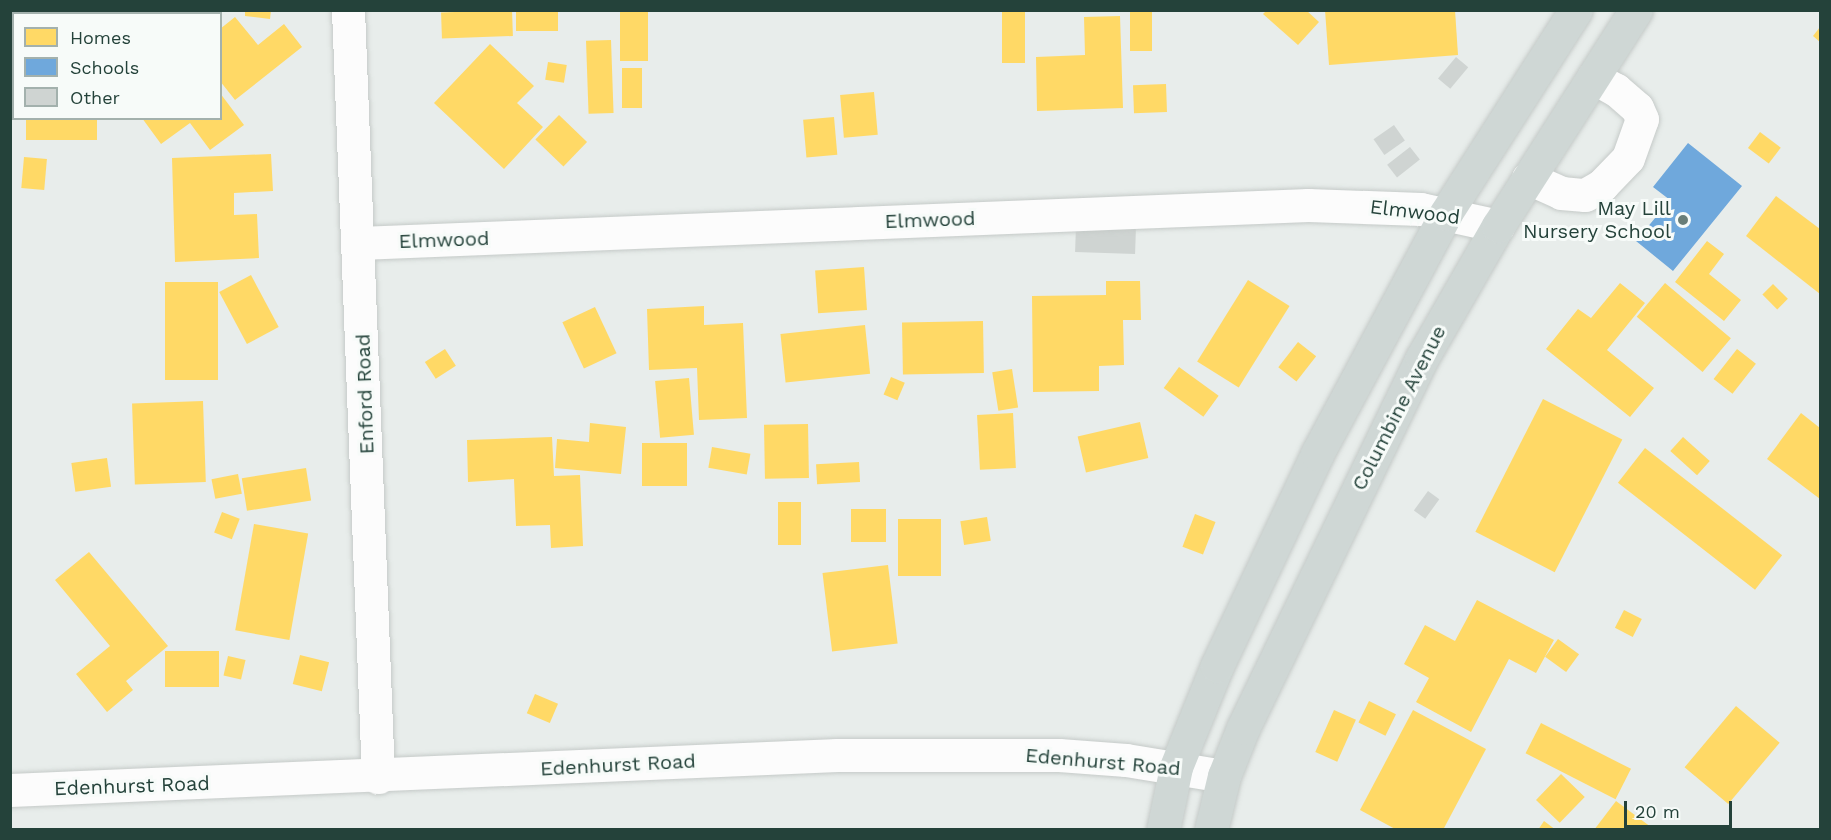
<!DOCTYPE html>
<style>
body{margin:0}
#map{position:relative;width:1831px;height:840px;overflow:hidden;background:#e8edeb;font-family:"Work Sans",sans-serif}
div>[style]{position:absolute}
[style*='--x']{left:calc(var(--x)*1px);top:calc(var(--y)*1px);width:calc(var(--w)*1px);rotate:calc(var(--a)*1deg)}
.homes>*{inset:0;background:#ffd966;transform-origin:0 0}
.schools>*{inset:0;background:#6fa8dc}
.building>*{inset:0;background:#cfd4d2;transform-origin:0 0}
.roads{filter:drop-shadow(0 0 2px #c5cac8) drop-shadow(0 0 2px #c5cac8)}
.minor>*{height:33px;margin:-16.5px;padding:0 16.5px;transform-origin:16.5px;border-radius:16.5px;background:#fcfcfc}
.major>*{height:33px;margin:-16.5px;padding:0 16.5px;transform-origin:16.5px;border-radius:16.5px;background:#cfd7d5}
.dots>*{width:16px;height:16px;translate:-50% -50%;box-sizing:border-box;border:3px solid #f7fbf9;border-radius:50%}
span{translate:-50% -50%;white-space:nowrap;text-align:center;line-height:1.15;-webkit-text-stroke:6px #f7fbf9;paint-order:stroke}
.poi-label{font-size:20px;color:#24423a}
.right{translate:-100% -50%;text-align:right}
.street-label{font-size:20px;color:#24423a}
.frame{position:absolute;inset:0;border:12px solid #24423a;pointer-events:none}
.legend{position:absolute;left:12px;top:12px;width:210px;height:108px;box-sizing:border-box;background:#f7fbf9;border:2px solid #a3b1ad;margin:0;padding:8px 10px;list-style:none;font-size:18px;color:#24423a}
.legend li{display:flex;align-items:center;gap:12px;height:30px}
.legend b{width:30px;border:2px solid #a3b1ad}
.scale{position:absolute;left:1624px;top:801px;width:108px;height:27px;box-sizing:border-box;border:3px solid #24423a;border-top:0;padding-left:8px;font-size:18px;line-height:21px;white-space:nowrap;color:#24423a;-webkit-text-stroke:4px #f7fbf9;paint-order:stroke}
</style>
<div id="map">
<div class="homes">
<i style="left:31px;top:10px;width:28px;height:4px"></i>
<i style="clip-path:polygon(245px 10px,271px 10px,270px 19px,245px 16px)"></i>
<i style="left:512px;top:10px;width:26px;height:71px;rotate:88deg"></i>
<i style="left:620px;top:10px;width:28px;height:51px"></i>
<i style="left:1002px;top:10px;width:23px;height:53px"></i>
<i style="left:1130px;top:10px;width:22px;height:41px"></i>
<i style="clip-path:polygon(1267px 10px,1306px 10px,1319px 22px,1298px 45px,1263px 14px)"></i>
<i style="clip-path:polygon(1325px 10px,1455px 10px,1458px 55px,1329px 65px)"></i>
<i style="left:558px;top:12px;width:19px;height:42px;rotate:90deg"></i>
<i style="clip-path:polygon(1120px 16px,1123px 108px,1037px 111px,1036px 57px,1085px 55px,1084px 17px)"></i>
<i style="clip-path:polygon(235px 17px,258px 45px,284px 24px,302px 47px,235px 100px,220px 81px,220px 29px)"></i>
<i style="clip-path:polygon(1820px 27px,1820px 42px,1813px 36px)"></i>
<i style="left:611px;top:40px;width:73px;height:25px;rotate:88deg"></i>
<i style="clip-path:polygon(490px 44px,534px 86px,517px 103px,543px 127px,504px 169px,434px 103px)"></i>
<i style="left:548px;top:62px;width:19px;height:18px;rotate:9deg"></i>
<i style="left:622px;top:68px;width:20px;height:40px"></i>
<i style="left:1166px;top:84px;width:28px;height:33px;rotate:88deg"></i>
<i style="left:874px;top:92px;width:43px;height:34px;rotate:85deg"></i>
<i style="clip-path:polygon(220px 93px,244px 125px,210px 150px,190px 123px,161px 144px,142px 118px,220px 118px)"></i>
<i style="left:559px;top:115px;width:39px;height:34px;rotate:44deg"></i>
<i style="left:834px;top:117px;width:38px;height:31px;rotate:85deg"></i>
<i style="left:26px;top:118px;width:71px;height:22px"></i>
<i style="left:1760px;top:132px;width:26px;height:20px;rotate:37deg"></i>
<i style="clip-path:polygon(271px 154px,273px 191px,234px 193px,234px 215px,257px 214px,259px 258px,175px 262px,172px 158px)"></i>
<i style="left:24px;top:157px;width:23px;height:31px;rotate:5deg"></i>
<i style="clip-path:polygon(1776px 196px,1820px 229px,1820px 294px,1746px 236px)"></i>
<i style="clip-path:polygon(1707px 241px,1724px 254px,1709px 274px,1741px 300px,1724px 321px,1675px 282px)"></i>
<i style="left:864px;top:267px;width:43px;height:49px;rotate:86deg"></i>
<i style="left:251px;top:275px;width:59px;height:36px;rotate:62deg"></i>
<i style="left:1248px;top:280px;width:49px;height:96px;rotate:32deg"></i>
<i style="clip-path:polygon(1106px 281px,1140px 281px,1141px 320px,1123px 320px,1124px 365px,1099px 366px,1099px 391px,1033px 392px,1032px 296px,1106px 295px)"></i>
<i style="left:165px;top:282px;width:53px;height:98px"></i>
<i style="clip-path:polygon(1620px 283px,1645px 303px,1607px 350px,1654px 388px,1630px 417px,1546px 349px,1578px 309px,1591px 318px)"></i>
<i style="left:1665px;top:283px;width:86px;height:44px;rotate:40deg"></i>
<i style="left:1773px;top:284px;width:21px;height:15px;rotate:45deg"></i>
<i style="clip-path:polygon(704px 306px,704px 325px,743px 323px,747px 418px,699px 420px,697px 368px,649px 370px,647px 309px)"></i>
<i style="left:595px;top:307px;width:51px;height:36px;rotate:65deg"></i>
<i style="left:983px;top:321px;width:52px;height:81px;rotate:89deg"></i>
<i style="left:865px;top:325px;width:49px;height:85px;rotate:84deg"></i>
<i style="left:1298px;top:342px;width:23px;height:32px;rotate:38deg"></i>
<i style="left:445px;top:349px;width:20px;height:24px;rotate:57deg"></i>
<i style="left:1737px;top:349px;width:24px;height:38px;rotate:38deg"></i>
<i style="left:1179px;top:367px;width:49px;height:26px;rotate:36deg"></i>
<i style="left:1012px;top:369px;width:39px;height:20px;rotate:81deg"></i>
<i style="left:891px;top:377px;width:15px;height:19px;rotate:23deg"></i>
<i style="left:689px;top:378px;width:57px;height:34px;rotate:85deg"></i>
<i style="left:1543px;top:399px;width:89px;height:149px;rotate:27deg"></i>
<i style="left:203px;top:401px;width:81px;height:71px;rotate:88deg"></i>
<i style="left:1013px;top:413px;width:55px;height:36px;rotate:87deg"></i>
<i style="clip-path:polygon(1801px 413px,1820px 428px,1820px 499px,1767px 459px)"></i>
<i style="left:1140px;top:422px;width:37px;height:64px;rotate:77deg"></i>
<i style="clip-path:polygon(590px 423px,626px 427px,621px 474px,555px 468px,557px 439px,589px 442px)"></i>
<i style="left:808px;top:424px;width:54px;height:44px;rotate:89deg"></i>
<i style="clip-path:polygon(552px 437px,554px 476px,580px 475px,583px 546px,551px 548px,550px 525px,516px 526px,514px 479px,468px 482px,467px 440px)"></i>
<i style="left:1683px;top:437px;width:36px;height:19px;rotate:42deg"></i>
<i style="left:687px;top:443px;width:43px;height:45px;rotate:90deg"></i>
<i style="left:712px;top:447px;width:39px;height:21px;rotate:10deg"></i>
<i style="left:1645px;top:448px;width:174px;height:44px;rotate:38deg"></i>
<i style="left:107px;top:458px;width:29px;height:36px;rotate:82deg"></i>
<i style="left:859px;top:462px;width:20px;height:43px;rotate:87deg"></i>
<i style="left:306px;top:468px;width:33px;height:65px;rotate:81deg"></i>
<i style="left:238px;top:474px;width:20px;height:27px;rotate:79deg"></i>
<i style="left:778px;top:502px;width:23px;height:43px"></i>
<i style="left:851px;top:509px;width:35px;height:33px"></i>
<i style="left:222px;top:512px;width:19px;height:22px;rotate:21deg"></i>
<i style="left:1195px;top:514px;width:22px;height:35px;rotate:21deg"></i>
<i style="left:987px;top:517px;width:24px;height:27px;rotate:81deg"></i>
<i style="left:898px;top:519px;width:43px;height:57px"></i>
<i style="left:254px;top:524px;width:55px;height:108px;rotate:10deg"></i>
<i style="clip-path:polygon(89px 552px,168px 646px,126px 681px,133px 690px,107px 712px,76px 674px,110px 646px,55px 580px)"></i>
<i style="left:888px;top:565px;width:79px;height:66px;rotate:83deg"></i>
<i style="clip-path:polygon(1477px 600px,1554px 640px,1536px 673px,1509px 659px,1471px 732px,1416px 702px,1429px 678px,1404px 664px,1425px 625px,1455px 641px)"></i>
<i style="left:1624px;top:610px;width:20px;height:20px;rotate:27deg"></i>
<i style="left:1558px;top:639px;width:26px;height:22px;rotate:36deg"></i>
<i style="left:165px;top:651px;width:54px;height:36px"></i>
<i style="left:300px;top:655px;width:30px;height:30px;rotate:14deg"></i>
<i style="left:228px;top:656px;width:18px;height:20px;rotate:13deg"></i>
<i style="left:535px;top:694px;width:25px;height:21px;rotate:23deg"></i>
<i style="left:1369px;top:701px;width:30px;height:24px;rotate:26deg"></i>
<i style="left:1736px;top:706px;width:57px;height:80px;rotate:40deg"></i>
<i style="left:1334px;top:710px;width:24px;height:46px;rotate:24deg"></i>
<i style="clip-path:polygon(1413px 710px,1486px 749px,1443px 830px,1397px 830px,1360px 810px)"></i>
<i style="left:1541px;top:723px;width:101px;height:34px;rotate:27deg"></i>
<i style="left:1561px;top:774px;width:33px;height:36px;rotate:44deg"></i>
<i style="clip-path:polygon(1616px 801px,1655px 830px,1594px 830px)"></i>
<i style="clip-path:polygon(1544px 821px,1556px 830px,1538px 830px)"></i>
</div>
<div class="schools">
<i style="clip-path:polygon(1688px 143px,1742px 186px,1673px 271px,1636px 241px,1670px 200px,1653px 187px)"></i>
</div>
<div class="building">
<i style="left:1456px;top:57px;width:16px;height:28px;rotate:40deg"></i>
<i style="left:1394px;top:125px;width:19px;height:25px;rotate:55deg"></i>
<i style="left:1410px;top:147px;width:16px;height:29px;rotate:52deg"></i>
<i style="left:1076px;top:226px;width:60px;height:26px;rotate:2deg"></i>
<i style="left:1428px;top:491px;width:14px;height:24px;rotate:36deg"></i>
</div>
<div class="roads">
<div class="minor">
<i style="--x:348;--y:10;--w:768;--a:87.76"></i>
<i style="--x:1528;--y:178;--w:36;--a:24"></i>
<i style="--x:1561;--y:193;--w:24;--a:5"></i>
<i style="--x:1585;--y:195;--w:20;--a:-30"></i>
<i style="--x:1602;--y:185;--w:37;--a:-46"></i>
<i style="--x:1628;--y:158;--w:41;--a:-70.3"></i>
<i style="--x:1642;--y:119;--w:12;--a:-114"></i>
<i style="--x:1637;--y:108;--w:28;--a:-139"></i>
<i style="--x:1616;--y:90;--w:26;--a:-151"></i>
<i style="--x:359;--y:243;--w:950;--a:-2.29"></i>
<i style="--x:1308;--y:205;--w:113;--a:2"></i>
<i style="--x:1421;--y:209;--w:79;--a:12.4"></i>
<i style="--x:10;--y:790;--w:828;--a:-2.42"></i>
<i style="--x:837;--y:755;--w:222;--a:0"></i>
<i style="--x:1059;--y:755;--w:67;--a:4.3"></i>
<i style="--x:1126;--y:760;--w:99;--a:9.3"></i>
</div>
<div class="major">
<i style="--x:1163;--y:830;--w:64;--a:-78.3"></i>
<i style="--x:1176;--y:767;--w:109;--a:-67.9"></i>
<i style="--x:1217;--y:666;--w:234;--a:-64.7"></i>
<i style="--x:1317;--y:454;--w:273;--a:-61.8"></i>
<i style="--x:1446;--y:213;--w:241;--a:-57.4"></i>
<i style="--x:1211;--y:830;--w:56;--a:-76.5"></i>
<i style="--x:1224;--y:776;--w:52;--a:-68.4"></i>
<i style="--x:1243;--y:728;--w:411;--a:-64.2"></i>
<i style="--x:1422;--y:358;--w:152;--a:-60.1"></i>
<i style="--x:1498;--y:226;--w:256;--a:-57.4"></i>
</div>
</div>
<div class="dots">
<i style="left:1683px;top:220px;background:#697e78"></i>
</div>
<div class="poi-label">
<span class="right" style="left:1671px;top:220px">May Lill<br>Nursery School</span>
</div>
<div class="street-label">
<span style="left:1415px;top:212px;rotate:7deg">Elmwood</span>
<span style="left:930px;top:220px;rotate:-2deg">Elmwood</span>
<span style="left:444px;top:240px;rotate:-2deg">Elmwood</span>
<span style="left:365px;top:394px;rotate:-92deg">Enford Road</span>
<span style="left:1399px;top:408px;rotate:-63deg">Columbine Avenue</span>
<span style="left:1103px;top:762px;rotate:5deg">Edenhurst Road</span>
<span style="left:618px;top:765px;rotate:-3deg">Edenhurst Road</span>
<span style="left:132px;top:786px;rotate:-2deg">Edenhurst Road</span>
</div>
<div class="frame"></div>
<ul class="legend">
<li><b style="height:16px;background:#ffd966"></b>Homes</li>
<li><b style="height:16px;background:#6fa8dc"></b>Schools</li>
<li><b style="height:16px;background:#cfd4d2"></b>Other</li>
</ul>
<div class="scale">20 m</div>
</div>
